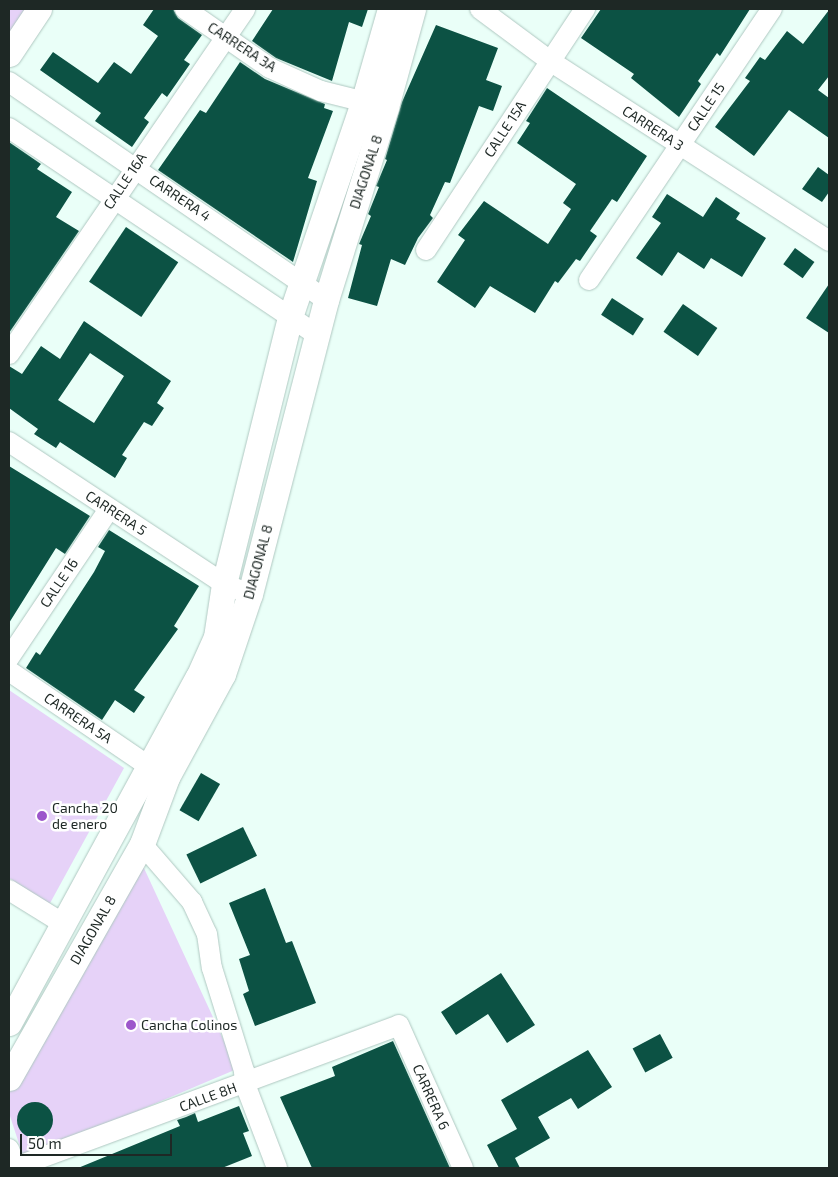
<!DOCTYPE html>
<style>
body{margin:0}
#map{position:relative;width:838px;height:1177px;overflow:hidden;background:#eafff8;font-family:"Exo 2",sans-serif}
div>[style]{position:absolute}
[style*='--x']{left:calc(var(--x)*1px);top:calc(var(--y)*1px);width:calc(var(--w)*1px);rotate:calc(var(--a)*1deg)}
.green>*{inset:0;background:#e6d2f8}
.building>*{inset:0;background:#0c5244;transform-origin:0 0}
.round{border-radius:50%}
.roads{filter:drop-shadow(0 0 1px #afc8c1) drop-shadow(0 0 1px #afc8c1)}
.minor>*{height:20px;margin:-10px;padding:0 10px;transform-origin:10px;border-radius:10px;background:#fff}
.tertiary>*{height:25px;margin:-12.5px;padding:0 12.5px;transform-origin:12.5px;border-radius:12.5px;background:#fff}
.dots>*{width:14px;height:14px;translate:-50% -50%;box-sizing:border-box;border:2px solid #fff;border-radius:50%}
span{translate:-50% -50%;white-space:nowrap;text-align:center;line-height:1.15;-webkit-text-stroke:5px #fff;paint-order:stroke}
.street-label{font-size:14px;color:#1e2825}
.poi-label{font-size:14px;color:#1e2825}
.left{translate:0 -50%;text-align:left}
.frame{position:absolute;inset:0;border:10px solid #1e2825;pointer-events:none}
.scale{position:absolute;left:20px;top:1134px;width:152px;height:22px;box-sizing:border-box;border:2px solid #1e2825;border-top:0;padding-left:6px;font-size:15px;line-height:18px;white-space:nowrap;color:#1e2825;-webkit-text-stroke:4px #fff;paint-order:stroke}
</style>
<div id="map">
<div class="green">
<i style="clip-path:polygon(9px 9px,31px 9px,9px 42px)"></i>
<i style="clip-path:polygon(9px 690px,124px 768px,49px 905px,9px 878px)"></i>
<i style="clip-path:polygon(143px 866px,237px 1069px,24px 1159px,9px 1113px,9px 1094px)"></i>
</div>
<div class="building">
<i style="clip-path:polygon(154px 9px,173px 9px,178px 18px,202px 35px,184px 60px,190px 64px,167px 97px,162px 93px,144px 118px,149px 122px,132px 147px,95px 121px,101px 113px,40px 70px,53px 52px,98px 83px,114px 62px,131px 74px,158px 36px,143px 25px)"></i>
<i style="clip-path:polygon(273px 9px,368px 9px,362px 27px,349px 22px,332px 81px,276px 58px,252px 41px)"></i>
<i style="clip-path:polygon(601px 9px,750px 9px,720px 56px,717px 53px,698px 81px,701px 84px,679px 117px,631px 78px,634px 74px,581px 38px)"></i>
<i style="clip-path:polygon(829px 10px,829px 76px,818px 90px,829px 98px,829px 138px,789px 110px,754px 156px,715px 127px,750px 81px,745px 78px,760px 57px,765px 60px,787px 31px,803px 44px)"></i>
<i style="clip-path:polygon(436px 25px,498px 48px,486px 80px,502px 86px,493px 111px,479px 106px,450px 183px,445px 182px,430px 215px,433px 218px,418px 238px,405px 265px,391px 259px,377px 306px,348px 298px,362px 245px,359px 244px,371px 216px,368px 214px,379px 187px,376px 186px,387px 160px,385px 159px,402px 102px)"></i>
<i style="clip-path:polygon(240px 62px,265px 79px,325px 104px,324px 108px,333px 111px,308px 178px,317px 181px,293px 262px,158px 170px,200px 110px,206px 113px)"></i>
<i style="clip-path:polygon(547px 88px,647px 156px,617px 202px,612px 199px,590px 231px,597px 236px,580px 261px,576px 259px,558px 283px,555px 281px,535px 313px,490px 286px,475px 308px,437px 282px,465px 240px,458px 235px,484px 201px,548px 244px,571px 209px,563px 203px,576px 184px,517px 143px,530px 123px,526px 121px)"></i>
<i style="clip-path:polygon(9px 142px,41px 164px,37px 169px,72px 192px,56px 217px,79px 231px,9px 333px)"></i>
<i style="clip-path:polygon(818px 167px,829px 175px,829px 192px,822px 202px,802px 189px)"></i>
<i style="clip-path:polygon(667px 194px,703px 217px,716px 197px,740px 213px,736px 219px,766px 238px,742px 277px,711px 258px,704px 269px,678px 252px,662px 276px,636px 258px,661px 223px,652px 217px)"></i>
<i style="left:126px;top:227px;width:63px;height:66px;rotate:34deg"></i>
<i style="left:795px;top:248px;width:24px;height:20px;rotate:36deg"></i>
<i style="clip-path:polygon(829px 284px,829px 333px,806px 318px)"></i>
<i style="left:612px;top:298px;width:38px;height:20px;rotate:33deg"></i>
<i style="left:683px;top:304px;width:42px;height:34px;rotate:35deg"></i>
<i style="clip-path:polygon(evenodd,84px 321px,171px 381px,157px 403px,164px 408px,152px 426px,144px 422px,122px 455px,127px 458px,115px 478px,60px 442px,56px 448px,34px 434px,38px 429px,9px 408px,9px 366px,22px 374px,41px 346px,60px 359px,84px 321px,90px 353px,124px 376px,94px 423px,58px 400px,90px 353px)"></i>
<i style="clip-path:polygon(9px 466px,90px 516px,65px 554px,56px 548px,9px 623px)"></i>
<i style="clip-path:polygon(109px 530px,199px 586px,174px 626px,178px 629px,134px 690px,145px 697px,134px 713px,115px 700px,102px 720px,26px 668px,36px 652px,40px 655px,94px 572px,105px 551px,98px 547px)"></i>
<i style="left:201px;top:773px;width:22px;height:43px;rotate:30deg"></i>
<i style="left:243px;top:827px;width:32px;height:63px;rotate:64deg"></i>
<i style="clip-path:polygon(265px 888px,286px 943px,292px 941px,316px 1003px,255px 1026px,243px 994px,249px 991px,239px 959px,250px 955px,229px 903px)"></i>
<i style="clip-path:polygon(501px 973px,535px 1025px,507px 1043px,488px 1014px,456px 1035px,441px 1012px)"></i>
<i style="left:660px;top:1034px;width:27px;height:31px;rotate:62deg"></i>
<i style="clip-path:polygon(393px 1041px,450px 1168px,312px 1168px,280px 1097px,335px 1076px,332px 1067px)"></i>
<i style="clip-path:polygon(588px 1050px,612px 1087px,578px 1109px,571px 1098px,538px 1117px,550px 1138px,515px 1158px,520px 1168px,499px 1168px,487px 1145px,517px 1129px,501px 1100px)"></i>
<i class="round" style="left:17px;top:1102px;width:36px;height:36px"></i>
<i style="clip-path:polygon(239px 1106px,249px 1131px,243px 1133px,252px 1156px,222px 1168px,78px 1168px,180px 1126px,177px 1120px,186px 1117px,195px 1113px,198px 1122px)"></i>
</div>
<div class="roads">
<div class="minor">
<i style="--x:185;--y:9;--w:103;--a:34.8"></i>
<i style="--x:270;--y:68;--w:56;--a:24.3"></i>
<i style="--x:321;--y:91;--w:58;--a:14"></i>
<i style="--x:480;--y:9;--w:87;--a:36.6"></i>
<i style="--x:550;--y:61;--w:332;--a:32.8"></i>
<i style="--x:9;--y:82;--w:385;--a:34.5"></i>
<i style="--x:9;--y:128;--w:373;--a:33.9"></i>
<i style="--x:426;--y:250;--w:289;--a:-56.6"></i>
<i style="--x:589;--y:280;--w:327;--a:-56"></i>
<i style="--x:9;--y:354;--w:418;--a:-55.6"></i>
<i style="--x:9;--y:442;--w:258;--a:33.4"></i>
<i style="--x:224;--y:584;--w:28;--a:21"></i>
<i style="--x:9;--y:658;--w:179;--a:-56.1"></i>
<i style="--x:9;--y:671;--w:167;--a:34.3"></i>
<i style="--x:142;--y:844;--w:77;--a:49.2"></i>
<i style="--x:192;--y:902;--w:35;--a:65"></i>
<i style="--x:207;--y:934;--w:34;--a:82"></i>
<i style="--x:212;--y:968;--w:108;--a:72.7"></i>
<i style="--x:244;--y:1071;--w:13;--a:86"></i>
<i style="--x:245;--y:1084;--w:90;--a:69.1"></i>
<i style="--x:9;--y:890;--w:65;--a:31.7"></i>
<i style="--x:9;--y:1149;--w:20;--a:70"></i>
<i style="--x:16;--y:1167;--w:408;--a:-20.3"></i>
<i style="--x:399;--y:1025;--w:157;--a:65.9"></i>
</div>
<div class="tertiary">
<i style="--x:9;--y:54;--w:54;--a:-56.3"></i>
<i style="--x:9;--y:1023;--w:394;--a:-61.4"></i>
<i style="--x:198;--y:677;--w:44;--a:-65.8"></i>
<i style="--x:216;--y:637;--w:54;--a:-81.4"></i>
<i style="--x:224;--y:584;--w:275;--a:-76.1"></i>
<i style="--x:290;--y:317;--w:226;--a:-71.2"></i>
<i style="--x:363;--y:103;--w:98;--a:-74"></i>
<i style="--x:9;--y:1078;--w:269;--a:-60.4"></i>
<i style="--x:142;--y:844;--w:72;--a:-69.5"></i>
<i style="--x:167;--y:777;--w:117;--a:-61.5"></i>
<i style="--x:223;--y:674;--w:84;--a:-71.4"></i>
<i style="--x:250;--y:594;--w:304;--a:-75.5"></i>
<i style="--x:326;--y:300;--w:202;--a:-72.7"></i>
<i style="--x:386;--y:107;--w:102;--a:-74.6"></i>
</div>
</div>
<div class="dots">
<i style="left:42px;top:816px;background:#9c56cb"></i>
<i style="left:131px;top:1025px;background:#9c56cb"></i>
</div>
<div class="street-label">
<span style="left:242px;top:47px;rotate:33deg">CARRERA 3A</span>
<span style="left:706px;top:107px;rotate:-56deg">CALLE 15</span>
<span style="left:653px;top:128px;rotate:33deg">CARRERA 3</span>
<span style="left:505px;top:129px;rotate:-57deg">CALLE 15A</span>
<span style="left:366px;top:172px;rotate:-72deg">DIAGONAL 8</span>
<span style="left:125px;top:181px;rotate:-56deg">CALLE 16A</span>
<span style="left:180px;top:198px;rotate:34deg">CARRERA 4</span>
<span style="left:116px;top:513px;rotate:33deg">CARRERA 5</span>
<span style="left:258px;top:562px;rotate:-75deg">DIAGONAL 8</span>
<span style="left:59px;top:583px;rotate:-56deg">CALLE 16</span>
<span style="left:78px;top:718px;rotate:34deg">CARRERA 5A</span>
<span style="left:93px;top:930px;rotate:-60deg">DIAGONAL 8</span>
<span style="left:208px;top:1097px;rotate:-20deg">CALLE 8H</span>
<span style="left:431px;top:1097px;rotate:66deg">CARRERA 6</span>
</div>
<div class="poi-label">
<span class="left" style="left:52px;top:816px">Cancha 20<br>de enero</span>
<span class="left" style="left:141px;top:1025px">Cancha Colinos</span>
</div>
<div class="frame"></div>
<div class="scale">50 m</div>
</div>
